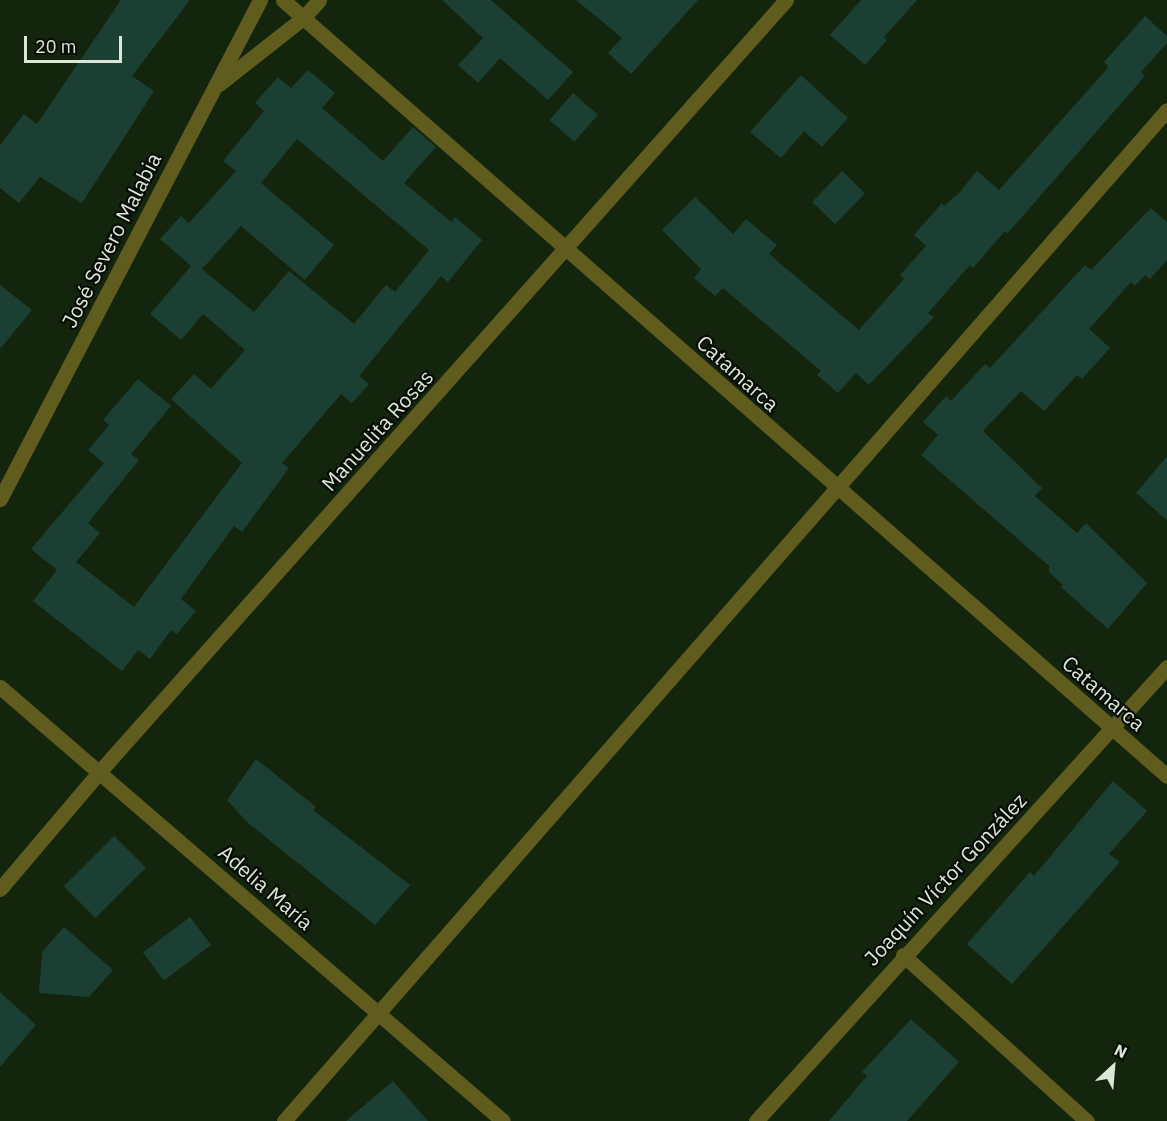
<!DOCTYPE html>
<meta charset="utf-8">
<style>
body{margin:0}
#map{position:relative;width:1167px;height:1121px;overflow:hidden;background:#14250e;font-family:"IBM Plex Sans",sans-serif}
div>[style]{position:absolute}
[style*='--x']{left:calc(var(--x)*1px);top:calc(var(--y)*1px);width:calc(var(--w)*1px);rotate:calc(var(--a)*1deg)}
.building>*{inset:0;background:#1b3f33;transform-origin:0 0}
.street>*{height:15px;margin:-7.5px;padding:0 7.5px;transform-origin:7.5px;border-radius:7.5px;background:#605c1e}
span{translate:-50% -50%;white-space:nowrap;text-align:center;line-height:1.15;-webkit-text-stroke:4.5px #060c04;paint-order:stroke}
.street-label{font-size:21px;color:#dbe6d7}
.north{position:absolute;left:1083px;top:1037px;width:60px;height:60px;-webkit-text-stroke:4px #060c04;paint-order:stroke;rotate:26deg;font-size:16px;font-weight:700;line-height:24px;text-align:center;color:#dbe6d7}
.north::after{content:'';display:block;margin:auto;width:21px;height:27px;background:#dbe6d7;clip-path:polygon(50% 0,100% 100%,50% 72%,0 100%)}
.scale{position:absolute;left:24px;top:36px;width:98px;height:27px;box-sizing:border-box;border:3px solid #dbe6d7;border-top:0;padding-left:8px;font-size:18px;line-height:21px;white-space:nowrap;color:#dbe6d7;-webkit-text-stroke:4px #060c04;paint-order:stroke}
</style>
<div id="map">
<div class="building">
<i style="clip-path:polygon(121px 0,190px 0,132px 76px,154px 91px,82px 203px,40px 177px,19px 203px,0 188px,0 145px,24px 114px,37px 124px)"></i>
<i style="clip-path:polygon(442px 0,491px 0,573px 72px,548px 100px,500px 58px,478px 83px,458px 65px,483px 38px)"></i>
<i style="clip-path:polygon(576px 0,698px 0,631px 74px,608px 53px,622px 38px)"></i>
<i style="clip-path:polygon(861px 0,917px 0,884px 37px,887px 40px,865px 65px,830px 35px)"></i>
<i style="clip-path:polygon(1145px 16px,1167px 36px,1167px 43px,1141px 72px,1145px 76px,1007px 234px,1005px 231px,973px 268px,970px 265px,928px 313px,934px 317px,869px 385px,856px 373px,838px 393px,817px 375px,821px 371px,723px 288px,715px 296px,694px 278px,701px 269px,662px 230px,695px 197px,733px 234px,746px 219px,777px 245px,769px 254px,859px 330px,904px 279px,900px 275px,926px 246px,914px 235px,942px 203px,944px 206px,959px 193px,977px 171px,999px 190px,1106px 70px,1108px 66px,1104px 62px)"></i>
<i style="clip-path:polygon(evenodd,308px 70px,335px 93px,322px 108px,383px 161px,413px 127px,436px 147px,404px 183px,451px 222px,455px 217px,482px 240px,448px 282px,441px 276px,359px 376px,369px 384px,352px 403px,341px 394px,282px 463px,289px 468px,242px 532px,234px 526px,181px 599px,196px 611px,177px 634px,171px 630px,150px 659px,138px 650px,122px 671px,33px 601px,57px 570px,31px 549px,104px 463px,88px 450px,109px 425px,103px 420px,138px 379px,171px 406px,131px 454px,139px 460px,88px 523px,100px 533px,76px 562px,134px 607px,242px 463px,171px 399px,194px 374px,211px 389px,245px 350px,203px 314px,181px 340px,150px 314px,191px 266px,160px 239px,181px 216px,189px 223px,236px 171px,223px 161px,264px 111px,255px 103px,278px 77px,291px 88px,308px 70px,297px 139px,429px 250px,395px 292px,386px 285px,354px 324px,289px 271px,254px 312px,202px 269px,241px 226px,305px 280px,334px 245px,261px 183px,297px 139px)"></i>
<i style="clip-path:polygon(801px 75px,848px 118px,822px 147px,804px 131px,781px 158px,750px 132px)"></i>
<i style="left:573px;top:93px;width:33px;height:36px;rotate:41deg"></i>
<i style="left:842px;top:171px;width:32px;height:43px;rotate:44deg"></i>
<i style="clip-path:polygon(1151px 208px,1167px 222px,1167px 260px,1150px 279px,1145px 275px,1135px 286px,1131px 282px,1089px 329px,1110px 348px,1082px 379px,1077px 375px,1044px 411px,1021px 391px,983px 431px,1042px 488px,1035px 496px,1077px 533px,1086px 523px,1147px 583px,1108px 629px,1061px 587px,1063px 585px,1049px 572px,1049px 566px,921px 455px,938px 435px,923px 422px,946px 396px,951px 401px,985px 364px,990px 368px,1085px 265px,1091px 270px)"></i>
<i style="clip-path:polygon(0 285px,32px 310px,0 349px)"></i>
<i style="clip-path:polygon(1167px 456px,1167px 520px,1136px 493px)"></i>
<i style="clip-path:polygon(256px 759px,316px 807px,313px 810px,410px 885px,375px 925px,247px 822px,227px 800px)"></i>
<i style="clip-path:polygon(1113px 781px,1147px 811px,1109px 854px,1120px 862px,1012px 984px,967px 944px,1030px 872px,1034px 876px)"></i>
<i style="left:114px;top:836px;width:45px;height:71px;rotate:45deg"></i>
<i style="left:190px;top:917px;width:35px;height:59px;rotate:53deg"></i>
<i style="clip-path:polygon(64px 927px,113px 970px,89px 997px,39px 993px,42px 952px)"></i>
<i style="clip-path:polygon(0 992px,36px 1025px,0 1067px)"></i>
<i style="clip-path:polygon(911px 1019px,959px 1062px,907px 1121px,829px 1121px,867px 1076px,862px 1072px)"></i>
<i style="clip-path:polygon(393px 1081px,428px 1121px,346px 1121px)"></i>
</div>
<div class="street">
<i style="--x:283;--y:0;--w:1176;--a:41.28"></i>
<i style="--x:219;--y:84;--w:107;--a:-38.2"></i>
<i style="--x:303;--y:18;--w:24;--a:-48"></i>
<i style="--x:0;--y:499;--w:563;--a:-62.48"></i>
<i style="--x:0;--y:687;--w:664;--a:40.79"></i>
<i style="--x:0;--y:889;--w:155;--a:-49.7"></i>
<i style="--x:100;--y:771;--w:1032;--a:-48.34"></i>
<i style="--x:903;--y:955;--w:248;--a:42.1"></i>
<i style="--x:284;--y:1121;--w:1342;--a:-48.87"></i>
<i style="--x:756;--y:1121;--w:612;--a:-47.85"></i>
</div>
<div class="street-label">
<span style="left:111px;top:240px;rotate:-63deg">José Severo Malabia</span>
<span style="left:738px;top:373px;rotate:42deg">Catamarca</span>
<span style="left:377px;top:430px;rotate:-48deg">Manuelita Rosas</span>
<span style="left:1104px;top:693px;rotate:41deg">Catamarca</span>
<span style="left:945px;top:879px;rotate:-47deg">Joaquín Víctor González</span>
<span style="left:266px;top:887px;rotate:41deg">Adelia María</span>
</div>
<div class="north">N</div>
<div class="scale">20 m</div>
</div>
